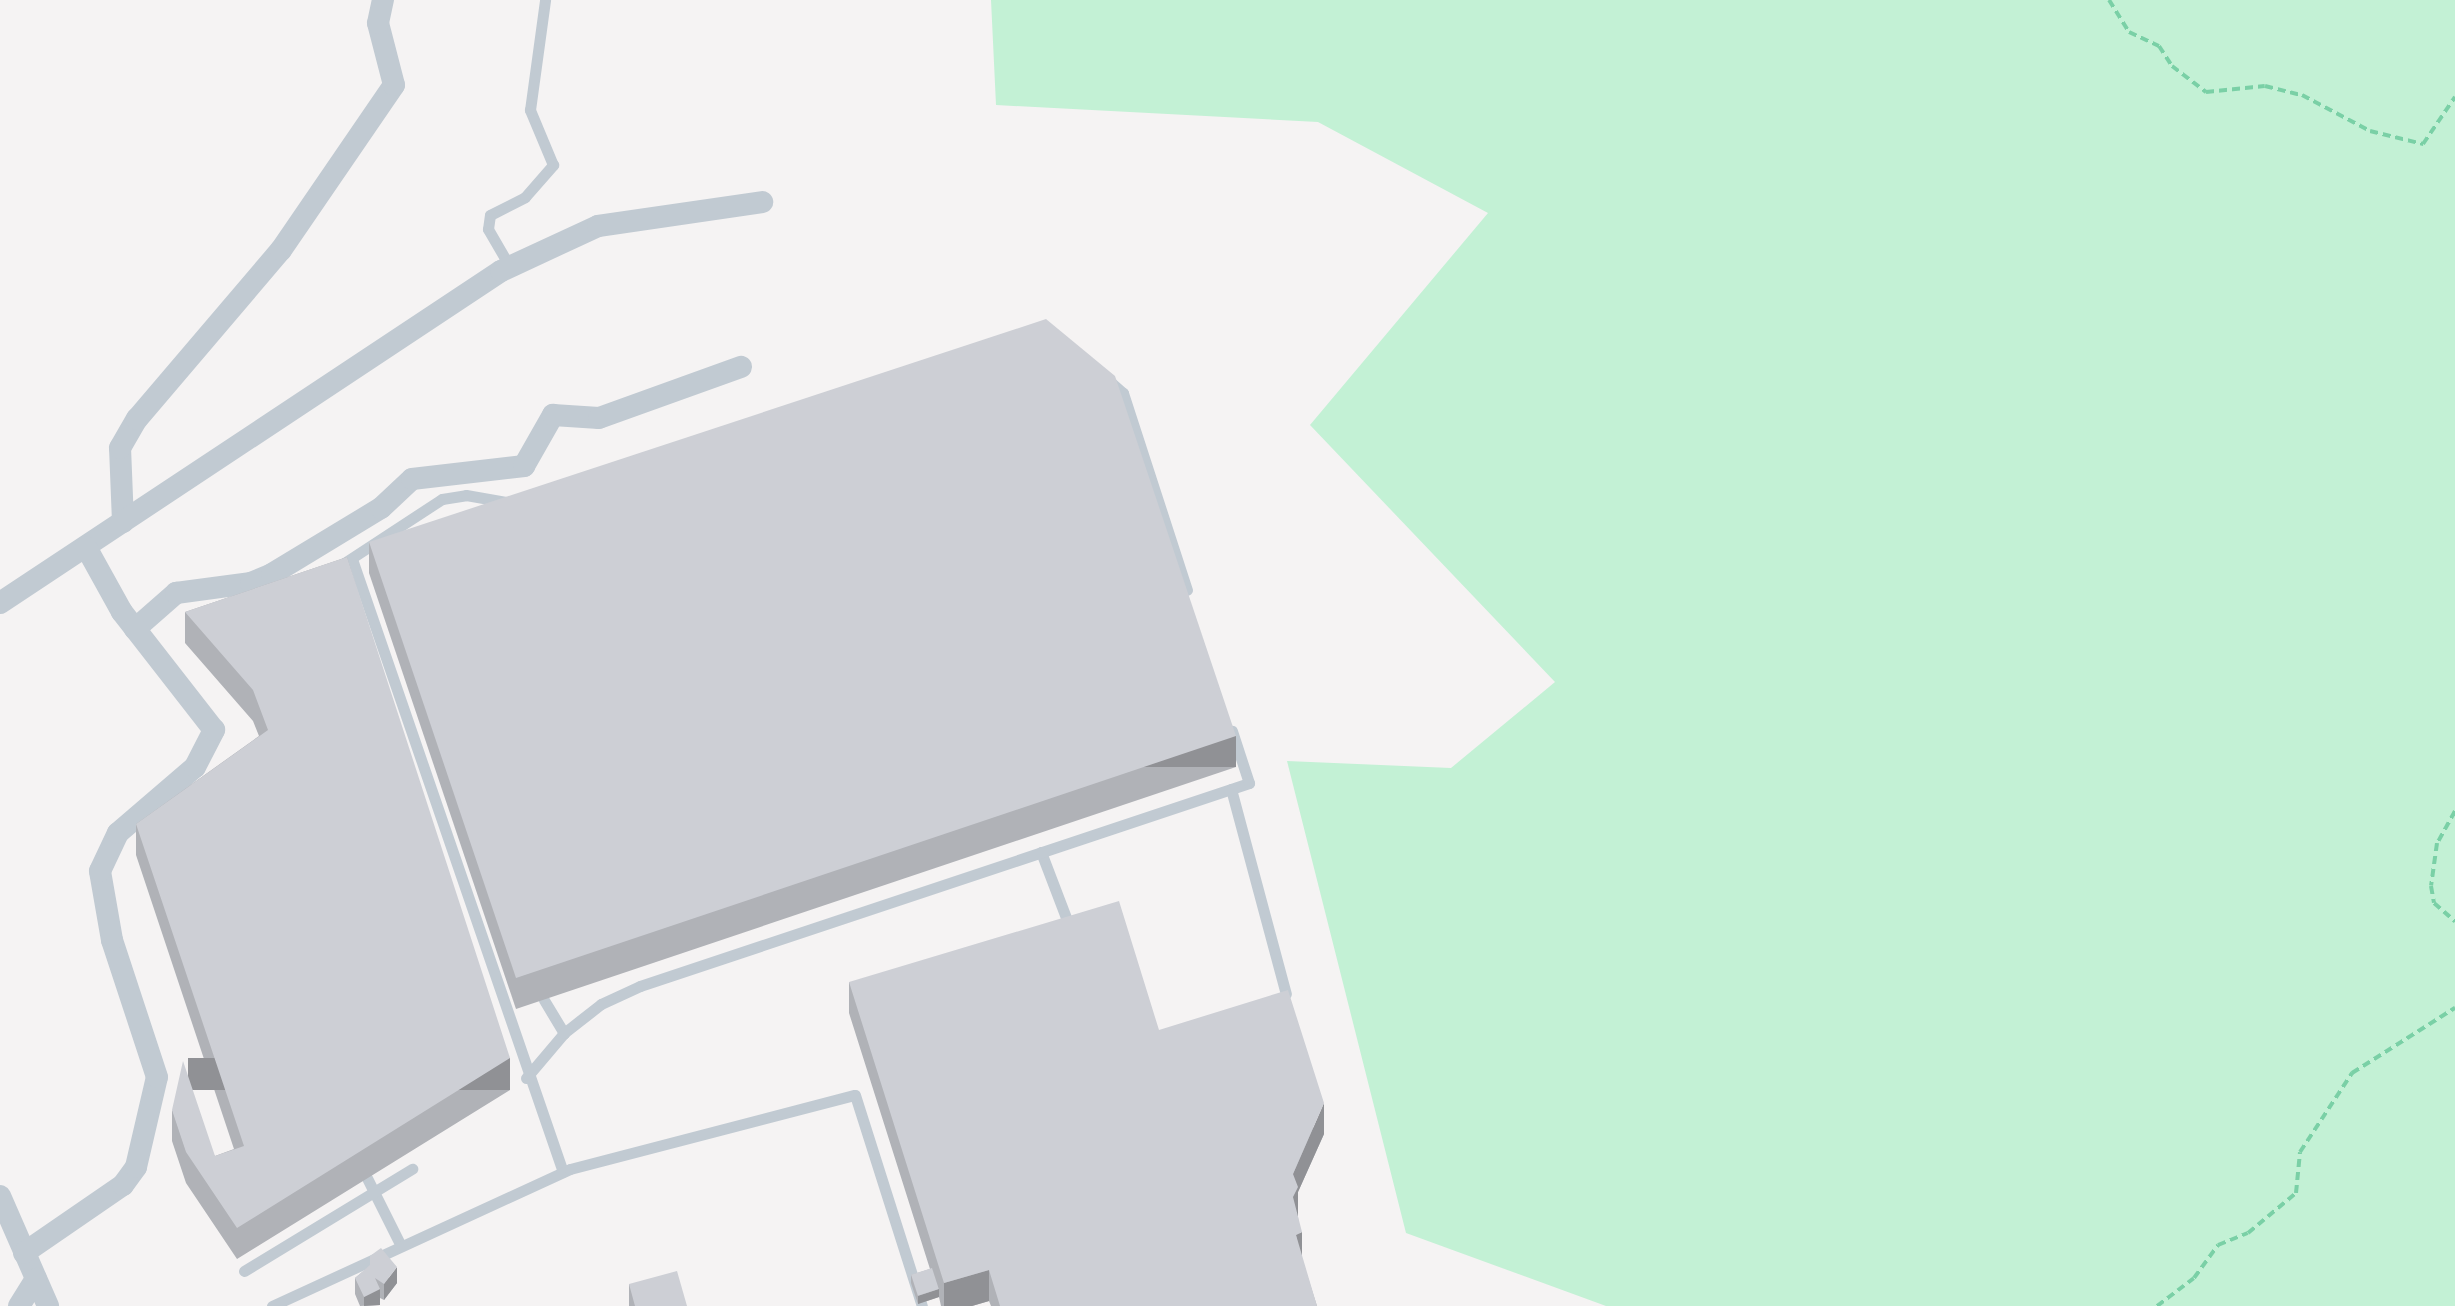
<!DOCTYPE html>
<style>
body{margin:0}
#map{position:relative;width:2455px;height:1306px;overflow:hidden;background:#f5f3f3;font-family:"Sofia Sans Condensed",sans-serif}
div>[style]{position:absolute}
[style*='--x']{left:calc(var(--x)*1px);top:calc(var(--y)*1px);width:calc(var(--w)*1px);rotate:calc(var(--a)*1deg)}
.green>*{inset:0;background:#c3f1d5}
.path>*{height:4px;margin-top:-2px;transform-origin:0;background:repeating-linear-gradient(90deg,#7ad0a6 0 8px,transparent 0 13px)}
.service>*{height:11px;margin:-5.5px;padding:0 5.5px;transform-origin:5.5px;border-radius:5.5px;background:#c1cad2}
.minor>*{height:22px;margin:-11px;padding:0 11px;transform-origin:11px;border-radius:11px;background:#c1cad2}
.wall>*{inset:0;background:#b0b2b7}
.shaded-wall>*{inset:0;background:#909195;transform-origin:0 0}
.building>*{inset:0;background:#cdcfd5;transform-origin:0 0}
span{translate:-50% -50%;white-space:nowrap;text-align:center;line-height:1.15;-webkit-text-stroke:9px #fff;paint-order:stroke}
</style>
<div id="map">
<div class="green">
<i style="clip-path:polygon(991px 0,2455px 0,2455px 1306px,1606px 1306px,1406px 1233px,1287px 761px,1451px 768px,1555px 682px,1310px 425px,1488px 213px,1318px 122px,996px 105px)"></i>
</div>
<div class="path">
<i style="--x:2109;--y:0;--w:38;--a:58"></i>
<i style="--x:2129;--y:32;--w:33;--a:25"></i>
<i style="--x:2159;--y:46;--w:24;--a:57"></i>
<i style="--x:2172;--y:66;--w:43;--a:37.4"></i>
<i style="--x:2206;--y:92;--w:59;--a:-5.8"></i>
<i style="--x:2265;--y:86;--w:38;--a:14"></i>
<i style="--x:2302;--y:95;--w:77;--a:27.9"></i>
<i style="--x:2370;--y:131;--w:55;--a:13.8"></i>
<i style="--x:2423;--y:144;--w:57;--a:-55.8"></i>
<i style="--x:2455;--y:811;--w:37;--a:119"></i>
<i style="--x:2437;--y:843;--w:43;--a:97.9"></i>
<i style="--x:2431;--y:886;--w:17;--a:80"></i>
<i style="--x:2434;--y:903;--w:28;--a:41"></i>
<i style="--x:2157;--y:1306;--w:46;--a:-37.1"></i>
<i style="--x:2194;--y:1278;--w:41;--a:-54"></i>
<i style="--x:2218;--y:1245;--w:32;--a:-22"></i>
<i style="--x:2248;--y:1233;--w:62;--a:-39.8"></i>
<i style="--x:2296;--y:1193;--w:41;--a:-84.4"></i>
<i style="--x:2300;--y:1152;--w:95;--a:-56.6"></i>
<i style="--x:2352;--y:1073;--w:122;--a:-32.3"></i>
</div>
<div class="service">
<i style="--x:510;--y:267;--w:44;--a:-120.1"></i>
<i style="--x:488;--y:229;--w:14;--a:-82"></i>
<i style="--x:490;--y:215;--w:39;--a:-27"></i>
<i style="--x:525;--y:197;--w:43;--a:-48.8"></i>
<i style="--x:553;--y:165;--w:60;--a:-112.7"></i>
<i style="--x:530;--y:110;--w:111;--a:-82.2"></i>
<i style="--x:1108;--y:380;--w:20;--a:41"></i>
<i style="--x:1123;--y:393;--w:207;--a:72"></i>
<i style="--x:352;--y:559;--w:648;--a:71.01"></i>
<i style="--x:338;--y:567;--w:124;--a:-33.2"></i>
<i style="--x:442;--y:499;--w:24;--a:-9"></i>
<i style="--x:466;--y:495;--w:47;--a:9.9"></i>
<i style="--x:1231;--y:789;--w:212;--a:75"></i>
<i style="--x:1041;--y:852;--w:81;--a:69.1"></i>
<i style="--x:544;--y:1000;--w:39;--a:59"></i>
<i style="--x:526;--y:1078;--w:59;--a:-49.8"></i>
<i style="--x:564;--y:1033;--w:47;--a:-38.1"></i>
<i style="--x:601;--y:1004;--w:43;--a:-24.8"></i>
<i style="--x:640;--y:986;--w:642;--a:-18.43"></i>
<i style="--x:1249;--y:783;--w:55;--a:-108.1"></i>
<i style="--x:367;--y:1178;--w:74;--a:63.4"></i>
<i style="--x:244;--y:1271;--w:197;--a:-31.3"></i>
<i style="--x:272;--y:1306;--w:328;--a:-24.7"></i>
<i style="--x:570;--y:1169;--w:294;--a:-14.6"></i>
<i style="--x:855;--y:1095;--w:221;--a:72.4"></i>
</div>
<div class="minor">
<i style="--x:123;--y:522;--w:74;--a:-92.3"></i>
<i style="--x:120;--y:448;--w:34;--a:-60"></i>
<i style="--x:137;--y:419;--w:222;--a:-49.6"></i>
<i style="--x:281;--y:250;--w:200;--a:-55.6"></i>
<i style="--x:394;--y:85;--w:64;--a:-104.5"></i>
<i style="--x:378;--y:23;--w:24;--a:-78"></i>
<i style="--x:0;--y:603;--w:601;--a:-33.53"></i>
<i style="--x:501;--y:271;--w:107;--a:-24.9"></i>
<i style="--x:598;--y:226;--w:166;--a:-8.3"></i>
<i style="--x:135;--y:629;--w:55;--a:-41.3"></i>
<i style="--x:176;--y:593;--w:76;--a:-7.6"></i>
<i style="--x:251;--y:583;--w:23;--a:-23"></i>
<i style="--x:272;--y:574;--w:127;--a:-31.2"></i>
<i style="--x:381;--y:508;--w:42;--a:-43.1"></i>
<i style="--x:412;--y:479;--w:113;--a:-6.6"></i>
<i style="--x:524;--y:466;--w:59;--a:-60.4"></i>
<i style="--x:553;--y:415;--w:46;--a:3.7"></i>
<i style="--x:599;--y:418;--w:151;--a:-19.8"></i>
<i style="--x:0;--y:1196;--w:120;--a:66.4"></i>
<i style="--x:24;--y:1253;--w:120;--a:-34.5"></i>
<i style="--x:123;--y:1185;--w:22;--a:-54"></i>
<i style="--x:136;--y:1167;--w:92;--a:-76.9"></i>
<i style="--x:157;--y:1077;--w:144;--a:-108.2"></i>
<i style="--x:112;--y:940;--w:70;--a:-99.9"></i>
<i style="--x:100;--y:871;--w:42;--a:-64.7"></i>
<i style="--x:118;--y:833;--w:101;--a:-40.6"></i>
<i style="--x:195;--y:767;--w:42;--a:-62.8"></i>
<i style="--x:214;--y:730;--w:150;--a:-127.9"></i>
<i style="--x:122;--y:612;--w:74;--a:-119"></i>
<i style="--x:19;--y:1306;--w:32;--a:-58"></i>
</div>
<div class="wall">
<i style="clip-path:polygon(369px 542px,1236px 767px,516px 1009px,369px 573px)"></i>
<i style="clip-path:polygon(347px 557px,510px 1090px,237px 1259px,186px 1183px,172px 1141px,172px 1110px,215px 1156px,234px 1149px,136px 855px,136px 824px,259px 736px,253px 721px,185px 643px,185px 612px)"></i>
<i style="clip-path:polygon(849px 982px,1159px 1030px,1324px 1134px,1298px 1192px,1298px 1217px,1302px 1259px,1317px 1306px,991px 1306px,989px 1301px,972px 1306px,941px 1306px,939px 1297px,918px 1304px,911px 1283px,911px 1275px,930px 1269px,849px 1013px)"></i>
<i style="clip-path:polygon(370px 1266px,397px 1283px,384px 1300px,380px 1298px,380px 1305px,360px 1306px,355px 1294px,355px 1278px)"></i>
<i style="clip-path:polygon(629px 1284px,687px 1306px,629px 1306px)"></i>
</div>
<div class="shaded-wall">
<i style="left:1236px;top:736px;width:31px;height:760px;rotate:90deg"></i>
<i style="left:510px;top:1058px;width:32px;height:322px;rotate:90deg"></i>
<i style="clip-path:polygon(1324px 1103px,1324px 1134px,1298px 1192px,1298px 1219px,1293px 1228px,1293px 1174px)"></i>
<i style="clip-path:polygon(1302px 1232px,1302px 1263px,1296px 1235px)"></i>
<i style="clip-path:polygon(397px 1267px,397px 1283px,384px 1300px,384px 1284px)"></i>
<i style="clip-path:polygon(989px 1270px,989px 1301px,972px 1306px,944px 1306px,944px 1283px)"></i>
<i style="clip-path:polygon(380px 1289px,380px 1305px,364px 1306px,364px 1297px)"></i>
<i style="clip-path:polygon(939px 1289px,939px 1297px,918px 1304px,918px 1296px)"></i>
</div>
<div class="building">
<i style="clip-path:polygon(1046px 319px,1115px 376px,1236px 736px,516px 978px,369px 542px)"></i>
<i style="clip-path:polygon(347px 557px,510px 1058px,237px 1228px,186px 1152px,172px 1110px,183px 1061px,215px 1156px,244px 1146px,136px 824px,268px 730px,253px 690px,185px 612px)"></i>
<i style="clip-path:polygon(1119px 901px,1159px 1030px,1288px 990px,1324px 1103px,1293px 1174px,1298px 1187px,1293px 1197px,1302px 1232px,1296px 1235px,1317px 1306px,1000px 1306px,989px 1270px,944px 1283px,849px 982px)"></i>
<i style="clip-path:polygon(381px 1248px,397px 1267px,384px 1284px,375px 1278px,380px 1289px,364px 1297px,355px 1278px,370px 1265px,370px 1256px)"></i>
<i style="left:932px;top:1268px;width:22px;height:22px;rotate:72deg"></i>
<i style="clip-path:polygon(677px 1271px,687px 1306px,635px 1306px,629px 1284px)"></i>
</div>
</div>
